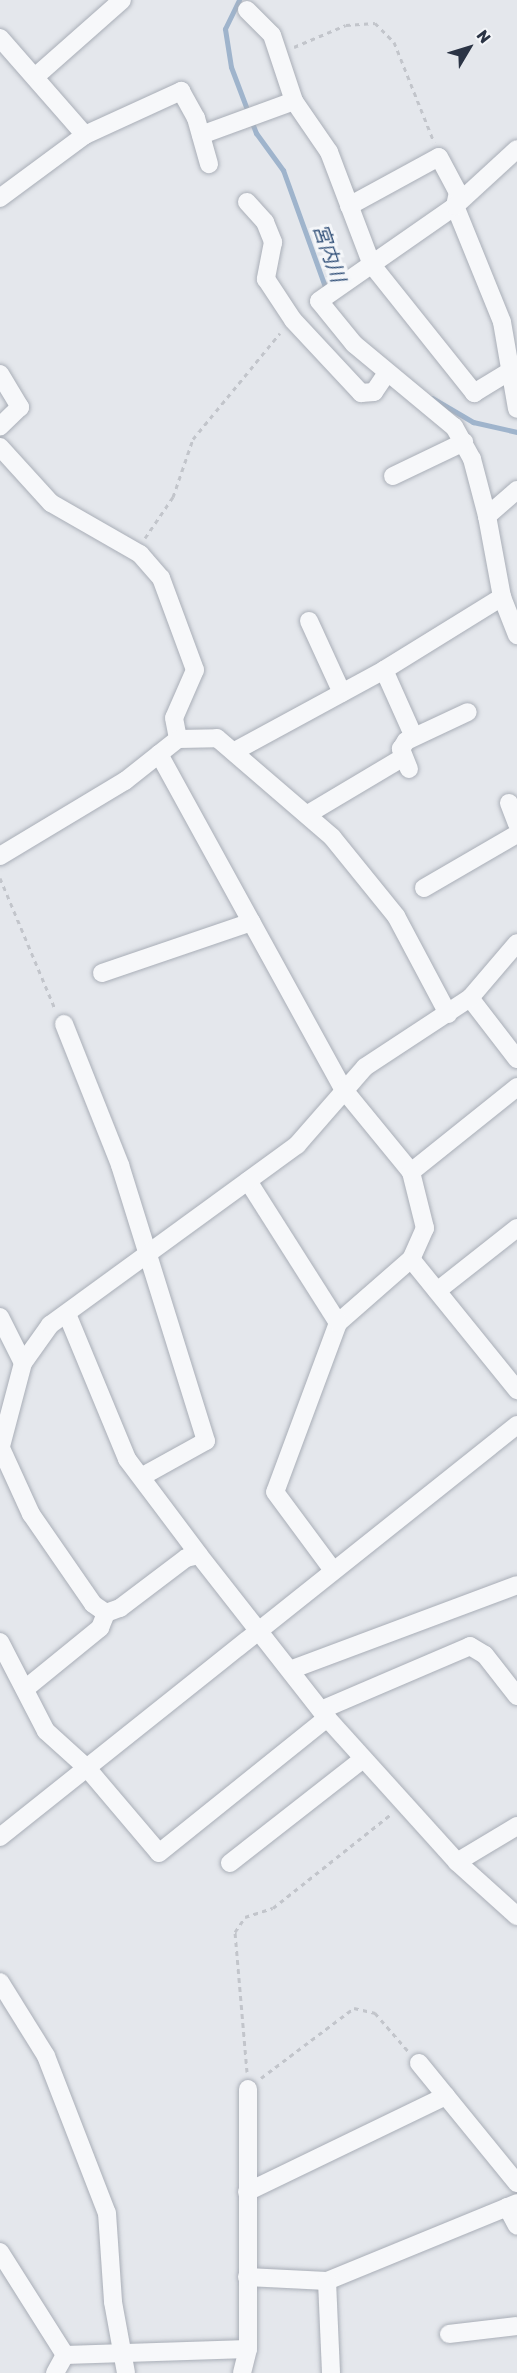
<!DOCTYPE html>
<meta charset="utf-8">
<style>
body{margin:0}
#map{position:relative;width:517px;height:2373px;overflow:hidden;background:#e4e7ec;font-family:Rubik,"Noto Sans JP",sans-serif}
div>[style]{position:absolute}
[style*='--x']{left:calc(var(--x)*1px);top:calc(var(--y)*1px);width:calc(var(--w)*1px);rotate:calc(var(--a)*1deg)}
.stream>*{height:5px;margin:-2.5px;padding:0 2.5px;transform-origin:2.5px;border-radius:2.5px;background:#9fb4cc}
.path>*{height:3px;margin-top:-1.5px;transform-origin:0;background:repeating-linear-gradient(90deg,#c2c5cb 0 4.5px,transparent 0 9px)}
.roads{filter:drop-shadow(0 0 2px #a9aeb7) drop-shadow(0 0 2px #a9aeb7)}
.minor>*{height:18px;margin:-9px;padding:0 9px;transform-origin:9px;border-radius:9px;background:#f7f8fa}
span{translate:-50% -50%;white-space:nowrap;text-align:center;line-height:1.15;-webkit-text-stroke:6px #f4f6f9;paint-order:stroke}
.water-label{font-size:20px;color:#34527a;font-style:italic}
.north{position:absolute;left:439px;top:18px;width:60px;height:60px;-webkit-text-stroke:4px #f4f6f9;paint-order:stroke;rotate:52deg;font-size:16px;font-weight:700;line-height:24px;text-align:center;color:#2b3445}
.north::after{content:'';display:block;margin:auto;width:21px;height:27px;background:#2b3445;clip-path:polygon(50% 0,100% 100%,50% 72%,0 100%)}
</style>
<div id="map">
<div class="stream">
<i style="--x:239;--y:0;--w:32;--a:116"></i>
<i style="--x:225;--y:29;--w:38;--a:81"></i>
<i style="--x:231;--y:67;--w:71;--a:69.3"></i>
<i style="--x:256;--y:133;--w:46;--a:53.9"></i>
<i style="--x:283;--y:170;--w:130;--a:70.2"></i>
<i style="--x:432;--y:398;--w:48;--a:30.3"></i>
<i style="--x:473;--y:422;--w:45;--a:12.8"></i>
</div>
<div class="path">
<i style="--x:294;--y:47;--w:56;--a:-22.9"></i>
<i style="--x:346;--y:25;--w:29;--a:-4"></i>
<i style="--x:375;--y:23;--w:27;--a:45"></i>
<i style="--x:394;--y:42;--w:108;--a:68.2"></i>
<i style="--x:145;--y:538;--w:50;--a:-55.7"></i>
<i style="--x:173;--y:497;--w:61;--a:-71"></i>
<i style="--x:193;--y:439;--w:137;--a:-50.6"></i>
<i style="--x:0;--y:878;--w:142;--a:67.2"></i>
<i style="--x:247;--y:2072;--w:141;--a:-94.9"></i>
<i style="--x:235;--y:1932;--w:18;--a:-56"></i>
<i style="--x:245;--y:1917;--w:29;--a:-18"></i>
<i style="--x:273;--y:1908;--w:151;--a:-38.5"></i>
<i style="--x:261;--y:2078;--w:116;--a:-37"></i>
<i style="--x:354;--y:2008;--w:22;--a:13"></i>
<i style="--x:375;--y:2013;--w:50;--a:49"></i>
</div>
<div class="roads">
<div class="minor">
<i style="--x:247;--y:10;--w:35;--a:45"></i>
<i style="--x:272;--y:35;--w:70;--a:71.6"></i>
<i style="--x:294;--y:101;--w:62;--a:55.5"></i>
<i style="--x:329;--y:152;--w:121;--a:69.2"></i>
<i style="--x:372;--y:265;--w:164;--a:51.4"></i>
<i style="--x:474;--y:393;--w:42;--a:-31.4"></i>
<i style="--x:0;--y:38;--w:129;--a:48.8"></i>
<i style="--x:85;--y:135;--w:106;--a:143.5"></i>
<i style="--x:35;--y:77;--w:116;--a:-41.5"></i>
<i style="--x:85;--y:135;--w:106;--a:-24.6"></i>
<i style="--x:181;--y:91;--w:31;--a:61"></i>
<i style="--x:196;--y:118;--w:48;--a:74.2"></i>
<i style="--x:201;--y:135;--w:99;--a:-20.1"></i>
<i style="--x:247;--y:202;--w:27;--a:48"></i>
<i style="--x:265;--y:222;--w:22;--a:68"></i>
<i style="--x:273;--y:242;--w:38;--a:101"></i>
<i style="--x:266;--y:279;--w:49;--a:56.6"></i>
<i style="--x:293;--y:320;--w:100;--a:47"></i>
<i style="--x:361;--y:393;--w:13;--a:-4"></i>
<i style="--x:374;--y:392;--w:23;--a:-56"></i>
<i style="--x:349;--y:206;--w:102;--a:-28.6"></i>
<i style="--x:439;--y:157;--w:40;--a:62"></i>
<i style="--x:458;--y:192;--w:14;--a:102"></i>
<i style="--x:455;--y:206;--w:125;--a:67.9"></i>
<i style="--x:502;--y:322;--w:88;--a:80.2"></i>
<i style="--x:0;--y:374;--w:39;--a:59"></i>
<i style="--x:20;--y:407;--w:28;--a:136"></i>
<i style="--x:0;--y:447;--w:76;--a:47.7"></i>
<i style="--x:51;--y:503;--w:103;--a:29.8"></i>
<i style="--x:140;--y:554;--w:32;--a:49"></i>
<i style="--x:161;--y:578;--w:98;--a:69.7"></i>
<i style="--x:195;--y:670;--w:52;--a:113.6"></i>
<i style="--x:174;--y:718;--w:21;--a:79"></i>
<i style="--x:393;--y:476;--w:79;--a:-25.6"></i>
<i style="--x:517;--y:490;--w:40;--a:139"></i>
<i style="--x:487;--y:516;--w:82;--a:79.5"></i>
<i style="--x:502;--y:597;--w:41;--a:68.5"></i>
<i style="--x:487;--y:516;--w:59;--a:-104.7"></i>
<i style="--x:472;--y:459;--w:37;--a:-119"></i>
<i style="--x:454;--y:427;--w:130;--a:-140.3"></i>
<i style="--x:354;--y:344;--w:55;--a:-129.1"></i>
<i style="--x:319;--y:301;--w:166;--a:-34.9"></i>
<i style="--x:455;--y:206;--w:84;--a:-42.6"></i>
<i style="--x:309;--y:621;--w:79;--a:65.4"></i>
<i style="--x:384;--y:670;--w:73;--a:65.9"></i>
<i style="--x:235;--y:751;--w:170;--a:-28.5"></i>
<i style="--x:384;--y:670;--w:139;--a:-31.7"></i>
<i style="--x:159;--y:754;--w:384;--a:61.2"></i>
<i style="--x:344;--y:1090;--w:106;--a:50.7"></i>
<i style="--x:411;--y:1172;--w:58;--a:76"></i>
<i style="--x:425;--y:1228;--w:34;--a:114"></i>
<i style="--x:411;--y:1259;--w:97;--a:138.8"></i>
<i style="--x:338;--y:1323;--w:180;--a:110.4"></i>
<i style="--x:275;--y:1492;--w:96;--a:53.5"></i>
<i style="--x:409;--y:769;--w:22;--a:-112"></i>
<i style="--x:401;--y:749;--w:9;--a:-58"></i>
<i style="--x:406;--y:741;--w:68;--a:-25.1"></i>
<i style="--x:509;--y:803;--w:22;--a:69"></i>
<i style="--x:308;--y:814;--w:109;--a:-30.8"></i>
<i style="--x:0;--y:856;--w:146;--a:-31"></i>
<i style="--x:125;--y:781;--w:68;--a:-38.4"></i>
<i style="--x:178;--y:739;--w:39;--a:-1"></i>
<i style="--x:217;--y:738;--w:152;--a:40.7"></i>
<i style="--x:332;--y:837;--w:102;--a:51"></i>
<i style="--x:396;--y:916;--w:111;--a:62"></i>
<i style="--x:424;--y:888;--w:108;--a:-30.1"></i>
<i style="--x:102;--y:973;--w:158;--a:-18.8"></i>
<i style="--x:470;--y:998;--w:77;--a:52.4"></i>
<i style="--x:64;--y:1024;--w:152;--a:68.3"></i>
<i style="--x:120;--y:1165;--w:289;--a:72.7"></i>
<i style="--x:206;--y:1441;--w:74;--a:151"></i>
<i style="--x:411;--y:1172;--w:136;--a:-38.7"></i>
<i style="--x:248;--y:1181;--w:168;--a:57.6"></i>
<i style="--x:411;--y:1259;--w:169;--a:51"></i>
<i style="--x:437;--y:1291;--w:102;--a:-38.2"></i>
<i style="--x:67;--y:1314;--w:157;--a:67.5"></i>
<i style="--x:127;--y:1459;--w:120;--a:53.1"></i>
<i style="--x:0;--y:1317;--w:51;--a:63.4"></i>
<i style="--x:0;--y:1446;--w:75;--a:65.5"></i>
<i style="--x:31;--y:1514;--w:109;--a:55.4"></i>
<i style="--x:93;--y:1604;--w:16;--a:35"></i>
<i style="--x:106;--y:1613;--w:15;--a:-20"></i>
<i style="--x:120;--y:1608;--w:83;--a:-37.1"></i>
<i style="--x:186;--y:1558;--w:13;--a:-13"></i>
<i style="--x:199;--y:1555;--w:207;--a:51.9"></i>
<i style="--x:327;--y:1718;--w:194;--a:47.9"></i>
<i style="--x:457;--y:1862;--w:81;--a:42"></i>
<i style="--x:0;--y:1450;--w:90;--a:-75.2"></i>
<i style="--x:23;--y:1363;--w:47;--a:-54.6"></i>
<i style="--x:50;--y:1325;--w:306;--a:-36.1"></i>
<i style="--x:297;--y:1145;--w:103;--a:-48.9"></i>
<i style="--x:365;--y:1067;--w:126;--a:-33.3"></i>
<i style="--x:470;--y:998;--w:72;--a:-49.5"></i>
<i style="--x:0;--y:1642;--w:100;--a:62.7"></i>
<i style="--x:46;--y:1731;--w:55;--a:42.1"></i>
<i style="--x:87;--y:1768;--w:111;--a:49.7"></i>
<i style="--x:159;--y:1853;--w:216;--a:-38.8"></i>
<i style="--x:290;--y:1670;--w:242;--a:-20.5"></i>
<i style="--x:25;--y:1689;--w:97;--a:-39.1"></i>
<i style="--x:100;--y:1628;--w:16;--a:-68"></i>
<i style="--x:321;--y:1710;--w:162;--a:-23.2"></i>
<i style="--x:470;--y:1646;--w:17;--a:31"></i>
<i style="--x:485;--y:1655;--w:52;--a:52"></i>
<i style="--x:0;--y:1837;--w:661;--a:-38.55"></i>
<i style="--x:457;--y:1862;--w:70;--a:-31"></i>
<i style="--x:230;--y:1863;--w:169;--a:-38"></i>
<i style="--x:0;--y:1982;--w:87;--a:58.1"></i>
<i style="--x:46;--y:2056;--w:168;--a:68.8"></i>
<i style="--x:107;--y:2213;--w:89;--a:86.1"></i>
<i style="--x:113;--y:2302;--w:72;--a:79.6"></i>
<i style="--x:419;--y:2063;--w:155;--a:50.8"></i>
<i style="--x:247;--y:2192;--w:221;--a:-25.8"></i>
<i style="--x:507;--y:2207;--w:21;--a:62"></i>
<i style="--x:0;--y:2252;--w:122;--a:57.7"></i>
<i style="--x:247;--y:2277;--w:80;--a:2.9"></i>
<i style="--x:327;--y:2281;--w:205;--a:-22.3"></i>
<i style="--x:327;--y:2281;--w:92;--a:87.5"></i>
<i style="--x:449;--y:2334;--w:68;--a:-6.7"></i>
<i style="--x:65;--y:2355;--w:183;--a:-1.9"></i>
<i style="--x:55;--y:2373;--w:21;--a:-61"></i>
<i style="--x:242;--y:2373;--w:25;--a:-76"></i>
<i style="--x:248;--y:2349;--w:260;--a:-90"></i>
</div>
</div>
<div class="water-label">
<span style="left:329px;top:253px;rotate:71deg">宮内川</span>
</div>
<div class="north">N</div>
</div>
